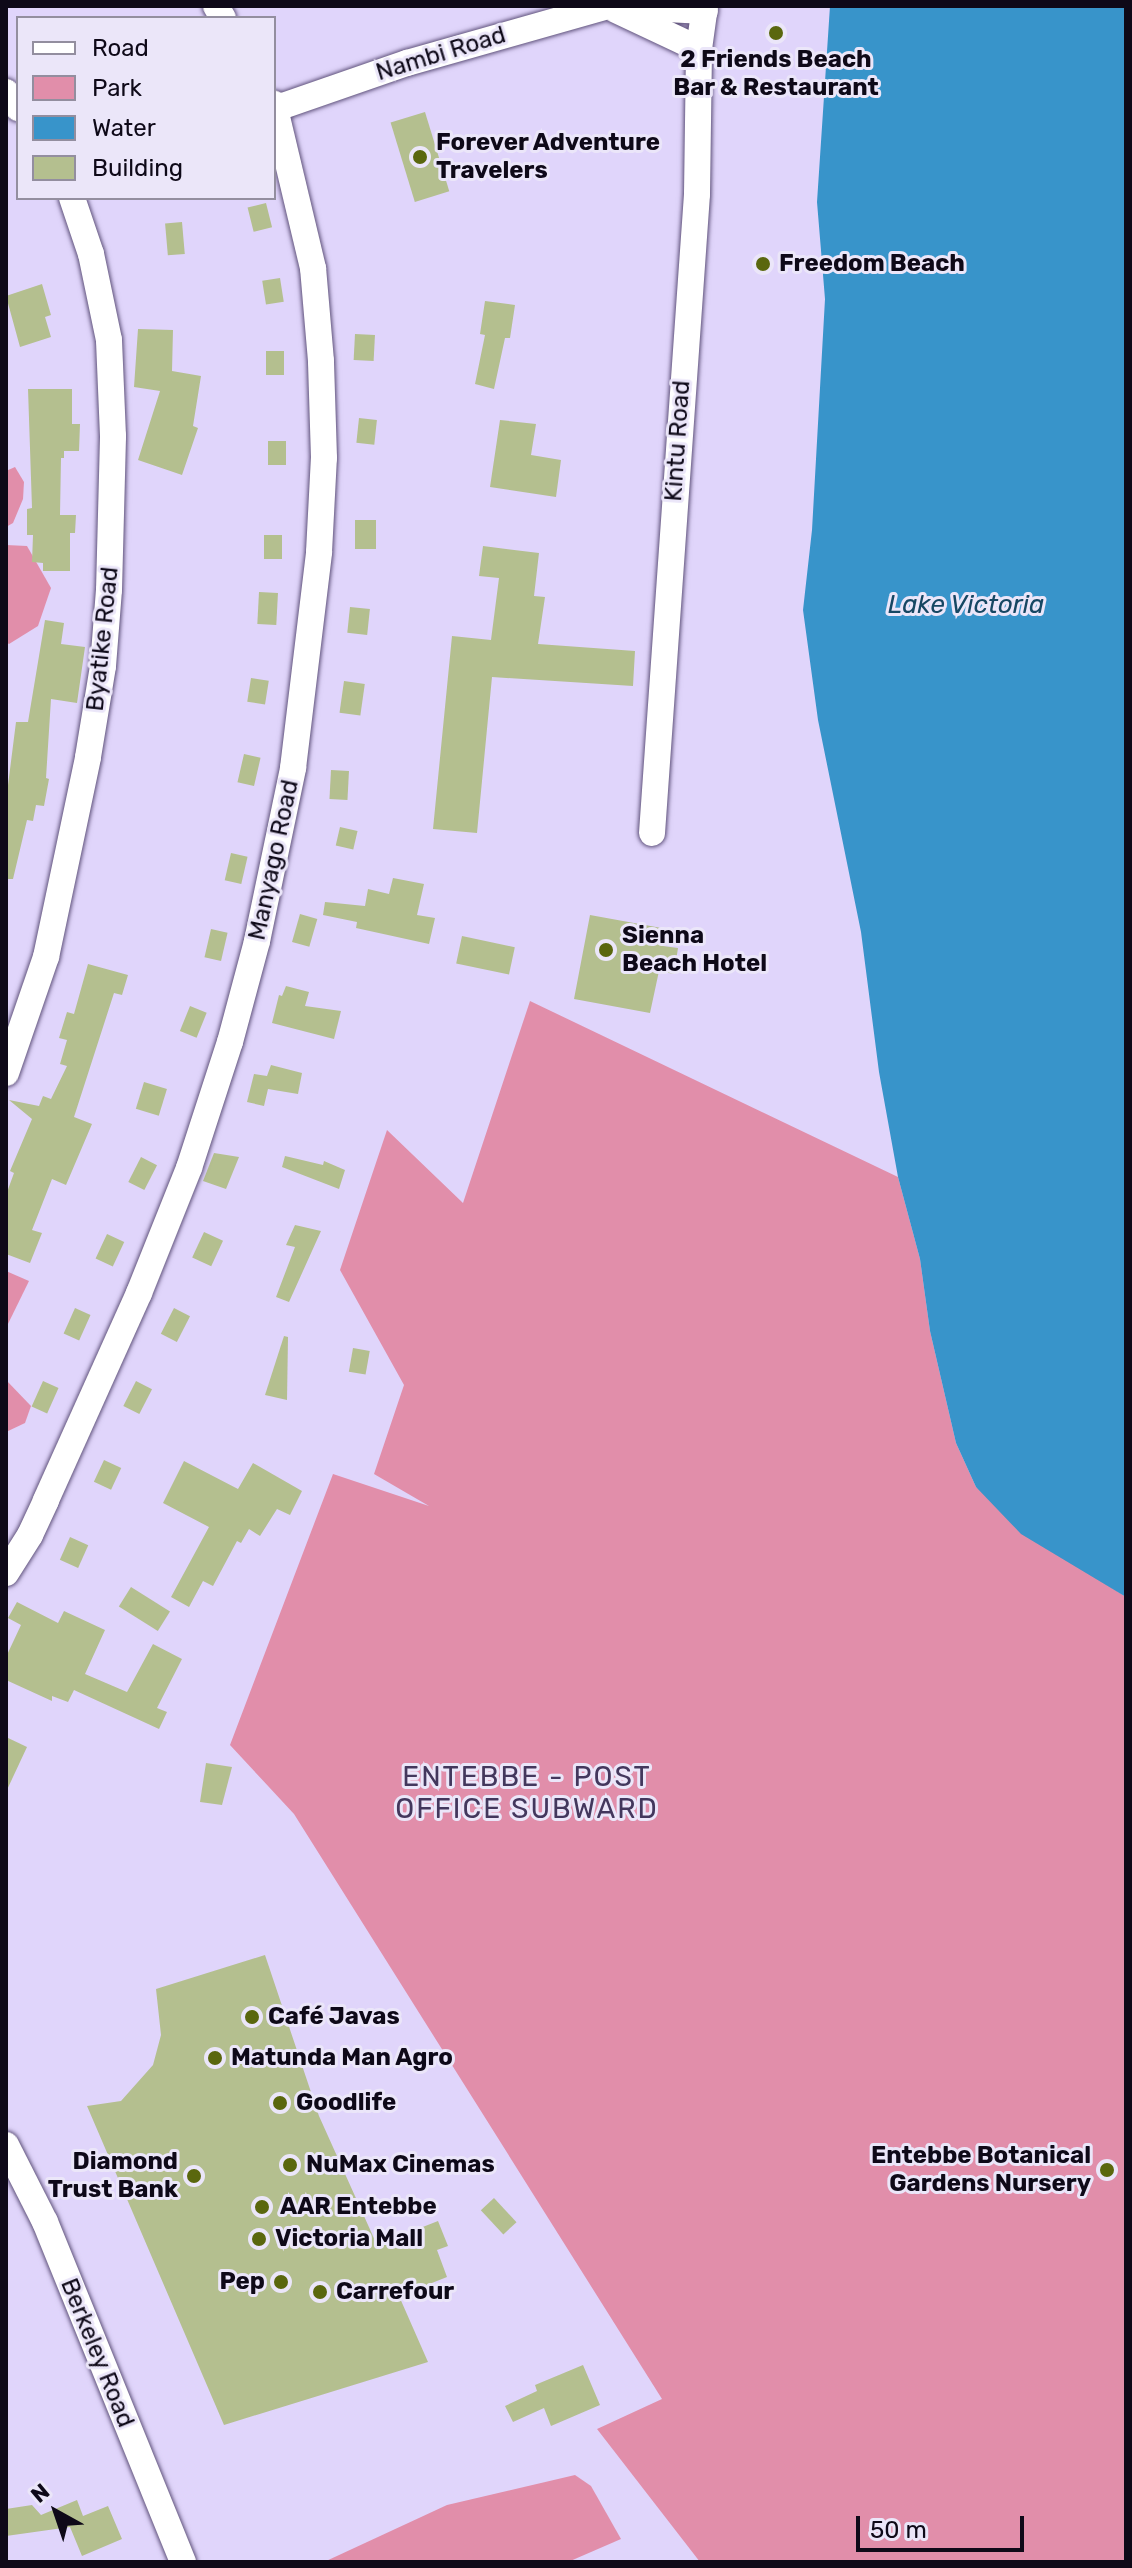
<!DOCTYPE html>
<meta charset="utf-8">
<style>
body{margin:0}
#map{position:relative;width:1132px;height:2568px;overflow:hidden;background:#e0d5fb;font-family:Rubik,sans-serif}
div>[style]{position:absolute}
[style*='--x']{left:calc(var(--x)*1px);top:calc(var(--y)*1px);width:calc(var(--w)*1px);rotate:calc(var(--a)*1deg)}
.green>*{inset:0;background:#e18eaa}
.water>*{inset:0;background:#3894ca}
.building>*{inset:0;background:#b4bf8f;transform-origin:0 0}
.roads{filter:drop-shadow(0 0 2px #60537c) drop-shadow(0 0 2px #60537c)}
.minor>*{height:26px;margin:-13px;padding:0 13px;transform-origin:13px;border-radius:13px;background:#fff}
.dots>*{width:22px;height:22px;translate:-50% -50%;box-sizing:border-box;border:4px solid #ebe6f9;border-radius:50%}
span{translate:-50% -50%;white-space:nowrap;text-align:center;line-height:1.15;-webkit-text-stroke:6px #ebe6f9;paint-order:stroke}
.street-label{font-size:24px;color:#0e0918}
.poi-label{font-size:24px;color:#0e0918;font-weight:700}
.left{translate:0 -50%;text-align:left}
.right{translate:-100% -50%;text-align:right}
.water-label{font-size:26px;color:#164763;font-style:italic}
.quarter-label{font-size:28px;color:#43375d;letter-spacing:2px}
.frame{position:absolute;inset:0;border:8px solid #0e0918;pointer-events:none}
.legend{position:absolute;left:16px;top:16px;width:260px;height:184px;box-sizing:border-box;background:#ebe6f9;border:2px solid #938e9f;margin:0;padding:10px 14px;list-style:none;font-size:24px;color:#0e0918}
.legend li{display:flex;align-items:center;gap:16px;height:40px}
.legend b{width:40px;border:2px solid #938e9f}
.north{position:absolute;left:16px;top:2472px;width:80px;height:80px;-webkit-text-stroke:6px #ebe6f9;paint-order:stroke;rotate:320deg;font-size:22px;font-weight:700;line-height:32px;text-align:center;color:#0e0918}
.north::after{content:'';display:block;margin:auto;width:28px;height:36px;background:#0e0918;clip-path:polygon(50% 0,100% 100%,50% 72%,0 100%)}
.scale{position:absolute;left:856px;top:2516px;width:168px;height:36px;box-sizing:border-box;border:4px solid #0e0918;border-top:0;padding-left:10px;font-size:24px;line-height:28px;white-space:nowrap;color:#0e0918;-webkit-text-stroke:6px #ebe6f9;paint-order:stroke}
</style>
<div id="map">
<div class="green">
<i style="clip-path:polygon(15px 467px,24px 482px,23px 499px,13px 523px,6px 527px,6px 471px)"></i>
<i style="clip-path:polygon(6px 545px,27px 546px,51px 588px,38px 626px,9px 644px,6px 642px)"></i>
<i style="clip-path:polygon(530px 1001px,898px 1177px,920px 1259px,930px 1331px,956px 1443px,976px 1487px,1081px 1568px,1126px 1597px,1126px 2562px,700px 2562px,597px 2429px,662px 2399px,294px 1814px,230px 1745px,333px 1474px,429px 1506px,374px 1474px,404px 1385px,340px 1270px,387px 1130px,463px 1203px)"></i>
<i style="clip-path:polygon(6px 1271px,29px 1281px,6px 1328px)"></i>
<i style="clip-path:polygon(6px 1380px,31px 1406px,25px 1423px,6px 1432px)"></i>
<i style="clip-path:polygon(575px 2475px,591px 2486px,621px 2539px,568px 2562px,324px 2562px,447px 2505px)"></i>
</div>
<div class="water">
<i style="clip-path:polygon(830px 6px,1126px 6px,1126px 1597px,1021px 1534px,976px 1487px,956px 1443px,930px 1331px,920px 1259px,898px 1177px,879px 1072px,861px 932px,818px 720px,803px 610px,812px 530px,825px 299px,817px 202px)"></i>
</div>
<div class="building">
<i style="left:425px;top:112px;width:83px;height:36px;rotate:73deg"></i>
<i style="left:266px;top:203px;width:25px;height:19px;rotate:76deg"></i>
<i style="left:182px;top:222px;width:32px;height:17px;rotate:85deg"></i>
<i style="left:280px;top:278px;width:24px;height:18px;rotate:81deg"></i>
<i style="clip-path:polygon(42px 284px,51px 315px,45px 317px,51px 337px,20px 347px,6px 296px)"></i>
<i style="clip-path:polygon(485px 301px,515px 305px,510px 338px,505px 338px,494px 389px,475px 384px,485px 335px,480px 334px)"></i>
<i style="clip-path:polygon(138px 329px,173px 330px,172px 371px,201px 376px,193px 426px,198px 428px,182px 475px,138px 460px,160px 391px,134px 387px)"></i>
<i style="left:355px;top:334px;width:20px;height:26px;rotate:3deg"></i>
<i style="left:266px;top:351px;width:18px;height:24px"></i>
<i style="clip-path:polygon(28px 389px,72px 389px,72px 424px,80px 424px,79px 451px,64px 451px,64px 458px,61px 458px,60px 515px,76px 515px,75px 533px,70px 533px,70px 571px,43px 571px,43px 563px,32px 562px,33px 535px,27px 535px,27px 509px,32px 508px)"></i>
<i style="left:359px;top:418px;width:18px;height:25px;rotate:6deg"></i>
<i style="clip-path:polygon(500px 420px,536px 424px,531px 455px,561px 460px,556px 497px,490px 487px)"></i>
<i style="left:268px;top:441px;width:18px;height:24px"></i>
<i style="left:355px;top:520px;width:21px;height:29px"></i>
<i style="left:264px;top:535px;width:18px;height:24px"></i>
<i style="clip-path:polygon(483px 546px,539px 553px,534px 596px,545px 597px,538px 644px,635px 651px,633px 686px,492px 677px,477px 833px,433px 829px,452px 636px,491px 640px,499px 578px,479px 576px)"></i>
<i style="left:259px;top:592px;width:19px;height:32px;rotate:3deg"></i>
<i style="left:350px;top:607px;width:20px;height:26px;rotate:6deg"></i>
<i style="clip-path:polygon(45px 620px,64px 623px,61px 644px,85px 647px,77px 703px,51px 699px,46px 778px,49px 779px,44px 806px,36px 805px,33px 821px,27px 820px,13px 879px,6px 879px,6px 801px,16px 722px,28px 722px)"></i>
<i style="left:251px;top:678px;width:18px;height:24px;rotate:9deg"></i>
<i style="left:344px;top:681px;width:21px;height:32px;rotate:8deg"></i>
<i style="left:244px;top:754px;width:17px;height:29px;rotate:13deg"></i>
<i style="left:331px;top:770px;width:18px;height:29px;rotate:3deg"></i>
<i style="left:340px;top:827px;width:18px;height:19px;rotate:13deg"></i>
<i style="left:231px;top:853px;width:17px;height:28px;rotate:13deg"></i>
<i style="clip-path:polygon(393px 878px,424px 884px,417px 915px,435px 918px,429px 944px,356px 928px,357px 922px,323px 915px,325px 902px,365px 906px,368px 889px,389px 894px)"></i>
<i style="left:300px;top:914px;width:18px;height:29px;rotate:16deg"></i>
<i style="clip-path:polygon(590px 915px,667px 929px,663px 946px,678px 948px,674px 974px,659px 971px,650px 1013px,574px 999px)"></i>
<i style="left:211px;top:929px;width:17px;height:29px;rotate:13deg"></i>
<i style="left:462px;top:936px;width:54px;height:28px;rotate:12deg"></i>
<i style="clip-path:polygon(88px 964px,128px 975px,122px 995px,114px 993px,74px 1117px,92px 1124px,66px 1185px,52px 1179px,32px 1230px,42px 1233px,30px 1263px,6px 1254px,6px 1195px,14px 1173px,10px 1171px,32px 1119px,9px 1100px,39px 1106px,43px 1096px,51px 1099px,67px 1066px,60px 1064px,67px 1040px,59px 1038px,67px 1012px,74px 1014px)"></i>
<i style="clip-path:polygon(286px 986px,309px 992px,305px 1006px,341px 1011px,334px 1039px,272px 1023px,279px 995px,282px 996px)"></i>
<i style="left:190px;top:1006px;width:18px;height:27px;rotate:22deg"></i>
<i style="clip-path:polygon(271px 1065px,302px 1073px,298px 1094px,268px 1089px,264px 1106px,247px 1102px,254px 1074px,267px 1076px)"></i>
<i style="left:144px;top:1082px;width:24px;height:28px;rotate:17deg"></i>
<i style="clip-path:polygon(214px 1153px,239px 1157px,226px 1189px,203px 1181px)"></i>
<i style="clip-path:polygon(285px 1156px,323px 1165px,324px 1161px,345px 1170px,339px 1189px,282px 1167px)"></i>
<i style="left:141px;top:1157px;width:18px;height:28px;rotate:27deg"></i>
<i style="clip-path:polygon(295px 1225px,321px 1231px,289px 1302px,276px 1297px,295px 1247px,286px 1245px)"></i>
<i style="left:204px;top:1232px;width:21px;height:28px;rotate:25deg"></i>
<i style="left:107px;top:1234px;width:19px;height:27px;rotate:25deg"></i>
<i style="left:75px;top:1308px;width:17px;height:28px;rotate:24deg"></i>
<i style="left:174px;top:1308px;width:18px;height:29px;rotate:27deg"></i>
<i style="clip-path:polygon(284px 1336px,288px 1337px,287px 1400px,265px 1395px)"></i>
<i style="left:353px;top:1348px;width:17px;height:24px;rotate:10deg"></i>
<i style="left:43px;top:1381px;width:17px;height:28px;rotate:24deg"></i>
<i style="left:136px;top:1381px;width:18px;height:28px;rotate:27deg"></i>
<i style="left:104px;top:1460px;width:19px;height:24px;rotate:25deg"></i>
<i style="clip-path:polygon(184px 1461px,238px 1489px,253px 1463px,302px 1491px,290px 1515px,277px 1509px,260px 1536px,249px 1529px,241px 1543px,237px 1541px,213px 1586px,203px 1581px,189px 1607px,171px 1597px,209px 1527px,163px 1503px)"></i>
<i style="left:70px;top:1537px;width:20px;height:25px;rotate:24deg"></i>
<i style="left:131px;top:1587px;width:46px;height:23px;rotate:32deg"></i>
<i style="clip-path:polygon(17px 1602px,58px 1623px,64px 1611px,105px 1630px,85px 1674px,127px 1692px,153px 1644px,182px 1659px,157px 1708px,167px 1712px,159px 1729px,74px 1690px,68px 1702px,52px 1696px,52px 1701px,6px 1680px,6px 1657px,21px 1625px,8px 1618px)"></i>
<i style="clip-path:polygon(6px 1737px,27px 1747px,6px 1792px)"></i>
<i style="clip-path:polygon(206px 1763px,232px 1767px,222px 1805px,200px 1802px)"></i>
<i style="clip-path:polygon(265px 1955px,319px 2116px,377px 2245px,438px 2221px,448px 2246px,437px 2250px,447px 2277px,399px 2296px,428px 2362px,224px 2425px,87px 2106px,121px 2101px,153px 2065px,161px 2035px,156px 1989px)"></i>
<i style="left:494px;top:2198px;width:33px;height:18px;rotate:47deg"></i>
<i style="clip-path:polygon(583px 2365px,600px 2405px,551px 2426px,544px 2408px,513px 2422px,505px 2406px,537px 2391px,535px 2385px)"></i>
<i style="clip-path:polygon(77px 2500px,83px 2516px,108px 2506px,122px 2539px,82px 2556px,70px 2527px,6px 2536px,6px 2509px,32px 2505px,41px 2515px)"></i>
</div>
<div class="roads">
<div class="minor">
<i style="--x:216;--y:6;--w:14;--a:60"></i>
<i style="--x:616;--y:10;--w:92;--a:25.2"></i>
<i style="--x:6;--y:92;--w:20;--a:53"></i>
<i style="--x:277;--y:108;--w:138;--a:-19.1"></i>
<i style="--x:407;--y:63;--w:209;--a:-15.8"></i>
<i style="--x:608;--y:6;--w:97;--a:3"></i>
<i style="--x:652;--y:833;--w:641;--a:-85.97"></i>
<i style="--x:697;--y:194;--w:145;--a:-89.2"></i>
<i style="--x:699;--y:49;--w:43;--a:-82.1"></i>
<i style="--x:6;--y:1073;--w:123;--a:-71"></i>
<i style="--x:46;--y:957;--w:204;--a:-78.1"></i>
<i style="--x:88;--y:757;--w:92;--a:-80.6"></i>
<i style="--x:103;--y:666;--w:76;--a:-85.5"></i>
<i style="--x:109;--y:590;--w:154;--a:-88.5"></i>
<i style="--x:113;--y:436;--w:96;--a:-92.4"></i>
<i style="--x:109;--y:340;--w:88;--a:-101.8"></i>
<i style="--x:91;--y:254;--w:59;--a:-108.7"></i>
<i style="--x:6;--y:1573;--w:45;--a:-57.7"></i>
<i style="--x:30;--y:1535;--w:38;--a:-65"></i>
<i style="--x:46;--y:1500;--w:227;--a:-65.8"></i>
<i style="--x:139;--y:1293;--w:135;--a:-68.2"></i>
<i style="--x:189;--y:1168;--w:133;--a:-72"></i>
<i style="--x:230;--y:1042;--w:105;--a:-75"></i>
<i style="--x:257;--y:941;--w:177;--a:-78.2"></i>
<i style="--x:293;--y:768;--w:218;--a:-83.1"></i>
<i style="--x:319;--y:552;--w:94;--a:-87"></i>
<i style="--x:324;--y:458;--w:97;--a:-91.8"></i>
<i style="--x:321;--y:361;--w:93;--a:-94.9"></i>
<i style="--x:313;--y:268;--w:169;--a:-103.4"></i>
<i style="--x:6;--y:2145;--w:86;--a:63.1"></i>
<i style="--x:45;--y:2222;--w:367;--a:67.9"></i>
</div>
</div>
<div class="dots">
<i style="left:776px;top:33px;background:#5a670e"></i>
<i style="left:420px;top:157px;background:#5a670e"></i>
<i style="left:763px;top:264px;background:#5a670e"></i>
<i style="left:606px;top:950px;background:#5a670e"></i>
<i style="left:252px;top:2017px;background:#5a670e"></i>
<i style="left:215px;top:2058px;background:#5a670e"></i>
<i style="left:280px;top:2103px;background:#5a670e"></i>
<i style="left:290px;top:2165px;background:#5a670e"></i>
<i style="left:1107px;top:2170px;background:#5a670e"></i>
<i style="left:194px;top:2176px;background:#5a670e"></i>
<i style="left:262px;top:2207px;background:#5a670e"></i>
<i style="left:259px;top:2239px;background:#5a670e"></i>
<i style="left:281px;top:2282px;background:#5a670e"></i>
<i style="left:320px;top:2292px;background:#5a670e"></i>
</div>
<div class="street-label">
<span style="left:441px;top:54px;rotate:-17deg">Nambi Road</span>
<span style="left:678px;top:441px;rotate:-86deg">Kintu Road</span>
<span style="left:103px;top:639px;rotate:-84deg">Byatike Road</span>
<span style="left:274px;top:860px;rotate:-78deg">Manyago Road</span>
<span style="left:97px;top:2353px;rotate:68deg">Berkeley Road</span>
</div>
<div class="poi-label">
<span style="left:776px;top:74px">2 Friends Beach<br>Bar &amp; Restaurant</span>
<span class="left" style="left:436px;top:157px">Forever Adventure<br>Travelers</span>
<span class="left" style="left:779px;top:264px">Freedom Beach</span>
<span class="left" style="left:622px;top:950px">Sienna<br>Beach Hotel</span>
<span class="left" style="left:268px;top:2017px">Café Javas</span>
<span class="left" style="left:231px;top:2058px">Matunda Man Agro</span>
<span class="left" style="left:296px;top:2103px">Goodlife</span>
<span class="right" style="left:1091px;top:2170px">Entebbe Botanical<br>Gardens Nursery</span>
<span class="right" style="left:178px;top:2176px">Diamond<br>Trust Bank</span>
<span class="left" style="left:306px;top:2165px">NuMax Cinemas</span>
<span class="left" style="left:280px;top:2207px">AAR Entebbe</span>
<span class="left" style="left:275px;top:2239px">Victoria Mall</span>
<span class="right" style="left:265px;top:2282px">Pep</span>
<span class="left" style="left:336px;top:2292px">Carrefour</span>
</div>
<div class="water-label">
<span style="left:966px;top:605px">Lake Victoria</span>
</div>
<div class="quarter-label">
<span style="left:527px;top:1793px">ENTEBBE - POST<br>OFFICE SUBWARD</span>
</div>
<div class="frame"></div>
<ul class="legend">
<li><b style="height:10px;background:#fff"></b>Road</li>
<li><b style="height:22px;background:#e18eaa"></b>Park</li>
<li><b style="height:22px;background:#3894ca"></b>Water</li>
<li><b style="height:22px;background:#b4bf8f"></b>Building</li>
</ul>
<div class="north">N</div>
<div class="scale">50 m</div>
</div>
